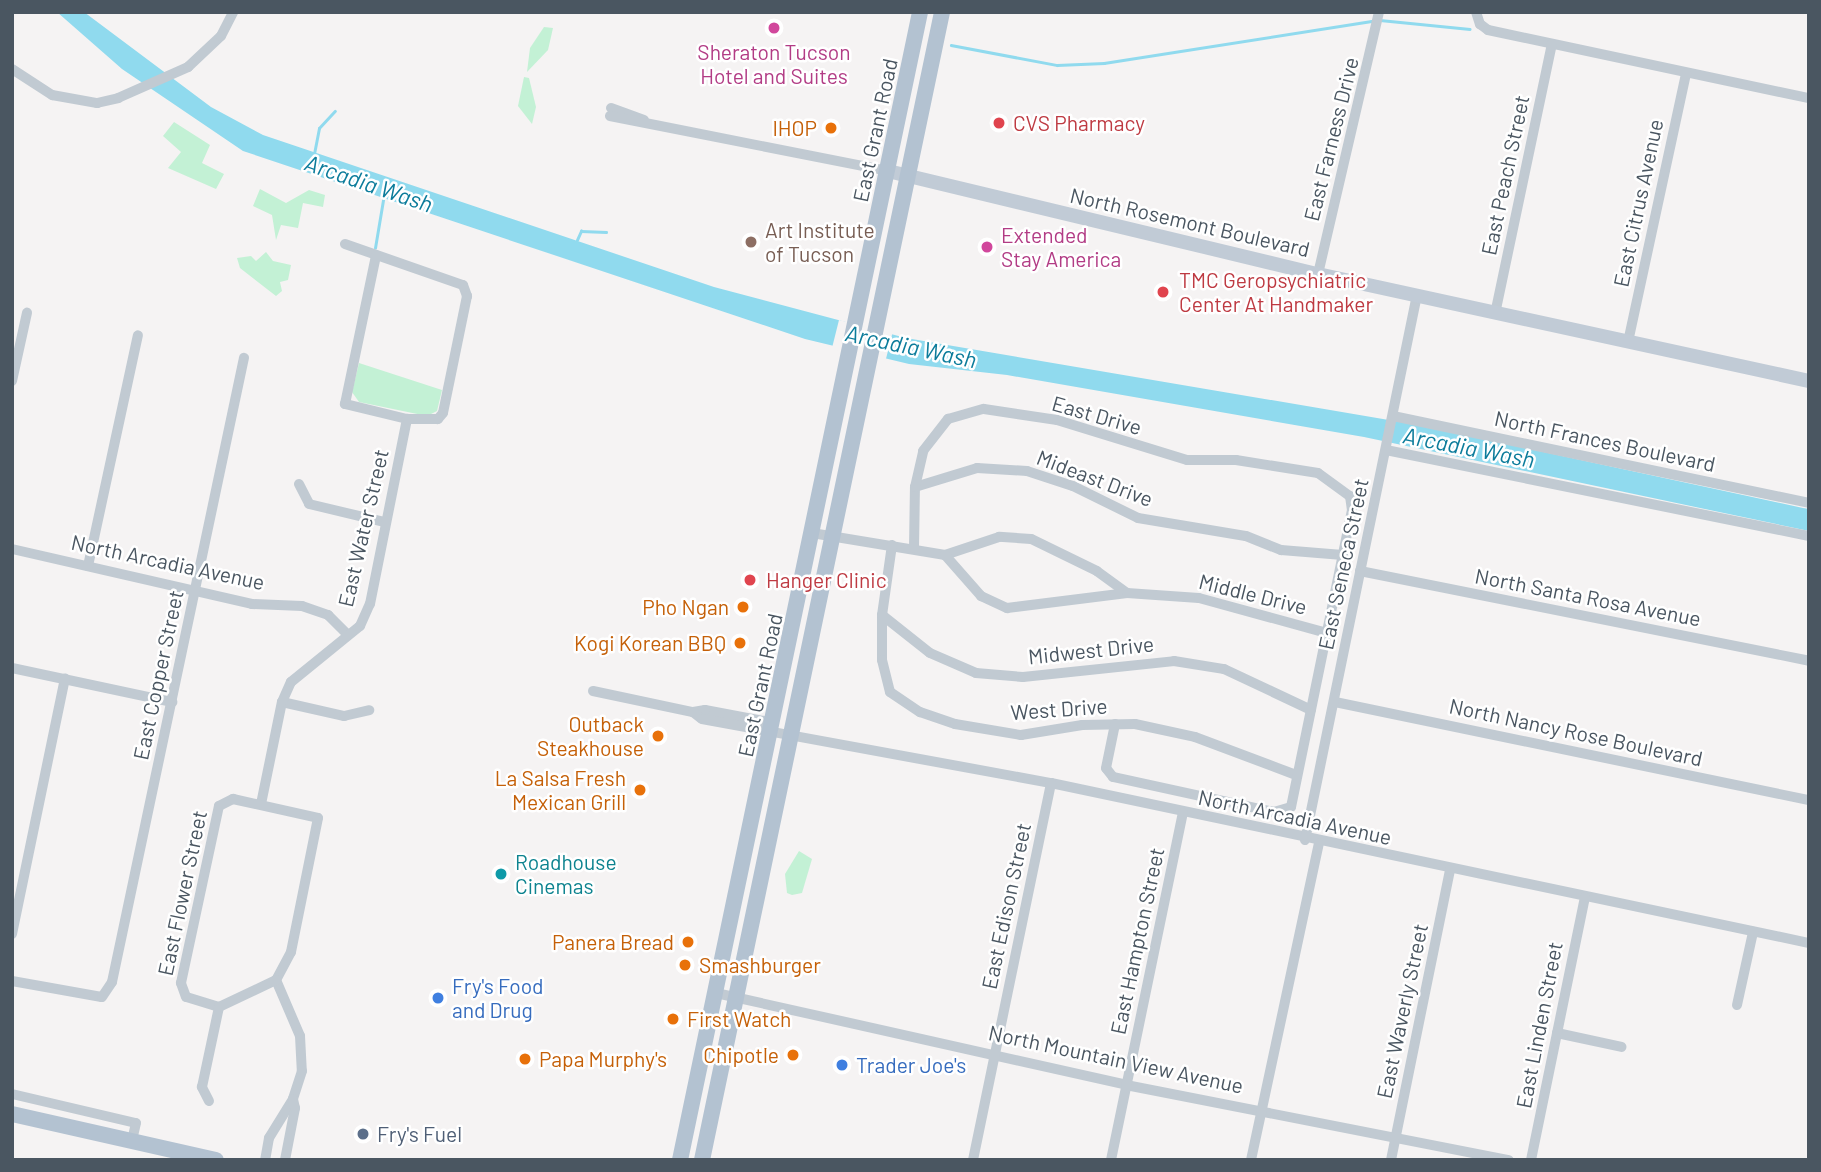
<!DOCTYPE html>
<style>
body{margin:0}
#map{position:relative;width:1821px;height:1172px;overflow:hidden;background:#f5f3f3;font-family:Barlow,sans-serif}
div>[style]{position:absolute}
[style*='--x']{left:calc(var(--x)*1px);top:calc(var(--y)*1px);width:calc(var(--w)*1px);rotate:calc(var(--a)*1deg)}
.green>*{inset:0;background:#c3f1d5}
.water>*{inset:0;background:#90daee}
.pier>*{inset:0;background:#f5f3f3;transform-origin:0 0}
.stream>*{height:2.5px;margin:-1.25px;padding:0 1.25px;transform-origin:1.25px;border-radius:1.25px;background:#90daee}
.street>*{height:10px;margin:-5px;padding:0 5px;transform-origin:5px;border-radius:5px;background:#c1cad2}
.secondary>*{height:14px;margin:-7px;padding:0 7px;transform-origin:7px;border-radius:7px;background:#c1cbd6}
.primary>*{height:16px;margin:-8px;padding:0 8px;transform-origin:8px;border-radius:8px;background:#b3c2d1}
.dots>*{width:19px;height:19px;translate:-50% -50%;box-sizing:border-box;border:4px solid #fff;border-radius:50%}
span{translate:-50% -50%;white-space:nowrap;text-align:center;line-height:1.15;-webkit-text-stroke:5px #fff;paint-order:stroke}
.hotel-label{font-size:21px;color:#b23c85}
.left{translate:0 -50%;text-align:left}
.health-label{font-size:21px;color:#be3a42}
.food-label{font-size:21px;color:#c56008}
.right{translate:-100% -50%;text-align:right}
.street-label{font-size:21px;color:#4a5661}
.education-label{font-size:21px;color:#785e54}
.culture-label{font-size:21px;color:#0d838f}
.shop-label{font-size:21px;color:#366cbe}
.service-label{font-size:21px;color:#4e5e75}
.water-label{font-size:23px;color:#0c7c9b;font-style:italic}
.frame{position:absolute;inset:0;border:14px solid #4a5661;pointer-events:none}
</style>
<div id="map">
<div class="green">
<i style="clip-path:polygon(544px 27px,553px 28px,548px 50px,527px 72px,530px 48px)"></i>
<i style="clip-path:polygon(524px 77px,529px 78px,536px 107px,532px 124px,518px 106px)"></i>
<i style="clip-path:polygon(174px 122px,210px 145px,202px 163px,224px 174px,216px 189px,168px 168px,181px 152px,163px 136px)"></i>
<i style="clip-path:polygon(260px 189px,286px 203px,309px 190px,325px 195px,323px 207px,303px 203px,298px 228px,281px 225px,276px 240px,272px 215px,253px 206px)"></i>
<i style="clip-path:polygon(266px 252px,273px 261px,291px 265px,288px 280px,280px 282px,282px 291px,276px 296px,240px 268px,237px 258px,251px 256px,256px 261px)"></i>
<i style="clip-path:polygon(359px 363px,442px 390px,437px 411px,427px 416px,359px 402px,352px 392px)"></i>
<i style="clip-path:polygon(799px 851px,812px 859px,802px 893px,792px 895px,787px 893px,785px 874px)"></i>
</div>
<div class="water">
<i style="clip-path:polygon(57px 12px,84px 12px,211px 107px,263px 135px,714px 287px,906px 338px,1424px 426px,1803px 508px,1809px 509px,1809px 531px,1364px 437px,1007px 375px,909px 364px,805px 339px,243px 151px,122px 69px)"></i>
</div>
<div class="pier">
<i style="left:839px;top:320px;width:55px;height:30px;rotate:14deg"></i>
</div>
<div class="stream">
<i style="--x:1380;--y:20;--w:90;--a:5.7"></i>
<i style="--x:951;--y:45;--w:108;--a:10.7"></i>
<i style="--x:1057;--y:65;--w:47;--a:-2.4"></i>
<i style="--x:1104;--y:63;--w:272;--a:-8.9"></i>
<i style="--x:314;--y:154;--w:26;--a:-79"></i>
<i style="--x:319;--y:128;--w:23;--a:-47"></i>
<i style="--x:577;--y:240;--w:10;--a:-66"></i>
<i style="--x:581;--y:231;--w:25;--a:2"></i>
<i style="--x:375;--y:248;--w:49;--a:-80.5"></i>
</div>
<div class="street">
<i style="--x:1476;--y:12;--w:13;--a:72"></i>
<i style="--x:1480;--y:24;--w:10;--a:37"></i>
<i style="--x:1488;--y:30;--w:328;--a:12"></i>
<i style="--x:12;--y:69;--w:48;--a:33"></i>
<i style="--x:52;--y:95;--w:46;--a:10.1"></i>
<i style="--x:97;--y:103;--w:22;--a:-13"></i>
<i style="--x:118;--y:98;--w:77;--a:-23.9"></i>
<i style="--x:188;--y:67;--w:45;--a:-43.2"></i>
<i style="--x:221;--y:36;--w:27;--a:-63"></i>
<i style="--x:611;--y:108;--w:35;--a:20"></i>
<i style="--x:610;--y:116;--w:283;--a:11.2"></i>
<i style="--x:345;--y:244;--w:125;--a:19.2"></i>
<i style="--x:463;--y:285;--w:12;--a:70"></i>
<i style="--x:467;--y:296;--w:119;--a:101.6"></i>
<i style="--x:443;--y:413;--w:8;--a:130"></i>
<i style="--x:438;--y:419;--w:31;--a:180"></i>
<i style="--x:407;--y:419;--w:64;--a:-166.4"></i>
<i style="--x:345;--y:404;--w:152;--a:-78.2"></i>
<i style="--x:1318;--y:274;--w:269;--a:-76.9"></i>
<i style="--x:1495;--y:314;--w:276;--a:-78.1"></i>
<i style="--x:1628;--y:342;--w:275;--a:-77.8"></i>
<i style="--x:12;--y:381;--w:70;--a:-77.6"></i>
<i style="--x:1393;--y:416;--w:425;--a:11.8"></i>
<i style="--x:1386;--y:450;--w:432;--a:11.5"></i>
<i style="--x:299;--y:484;--w:22;--a:63"></i>
<i style="--x:309;--y:504;--w:77;--a:13.5"></i>
<i style="--x:915;--y:487;--w:65;--a:-17"></i>
<i style="--x:977;--y:468;--w:50;--a:3.4"></i>
<i style="--x:1027;--y:471;--w:48;--a:18.1"></i>
<i style="--x:1073;--y:486;--w:72;--a:26.2"></i>
<i style="--x:1138;--y:518;--w:109;--a:9.5"></i>
<i style="--x:1246;--y:536;--w:38;--a:22"></i>
<i style="--x:1281;--y:550;--w:62;--a:4.6"></i>
<i style="--x:812;--y:533;--w:135;--a:9.4"></i>
<i style="--x:892;--y:545;--w:71;--a:98.1"></i>
<i style="--x:882;--y:615;--w:45;--a:90"></i>
<i style="--x:882;--y:660;--w:33;--a:76"></i>
<i style="--x:890;--y:692;--w:36;--a:34"></i>
<i style="--x:920;--y:712;--w:37;--a:19"></i>
<i style="--x:955;--y:724;--w:67;--a:9.5"></i>
<i style="--x:1021;--y:735;--w:62;--a:-9.3"></i>
<i style="--x:1082;--y:725;--w:53;--a:-1.1"></i>
<i style="--x:1135;--y:724;--w:61;--a:12.2"></i>
<i style="--x:1195;--y:737;--w:108;--a:20.6"></i>
<i style="--x:914;--y:548;--w:61;--a:-89.1"></i>
<i style="--x:915;--y:487;--w:37;--a:-77"></i>
<i style="--x:923;--y:451;--w:41;--a:-52"></i>
<i style="--x:948;--y:419;--w:37;--a:-16"></i>
<i style="--x:984;--y:409;--w:74;--a:8.6"></i>
<i style="--x:1057;--y:420;--w:136;--a:17.1"></i>
<i style="--x:1187;--y:460;--w:49;--a:0"></i>
<i style="--x:1236;--y:460;--w:83;--a:9"></i>
<i style="--x:1318;--y:473;--w:39;--a:36"></i>
<i style="--x:1350;--y:496;--w:14;--a:82"></i>
<i style="--x:1352;--y:510;--w:303;--a:101.6"></i>
<i style="--x:1291;--y:807;--w:18;--a:164"></i>
<i style="--x:1274;--y:812;--w:165;--a:-167.7"></i>
<i style="--x:1113;--y:777;--w:11;--a:-128"></i>
<i style="--x:1106;--y:768;--w:45;--a:-78.4"></i>
<i style="--x:12;--y:549;--w:246;--a:12.9"></i>
<i style="--x:252;--y:604;--w:50;--a:2.3"></i>
<i style="--x:302;--y:606;--w:28;--a:19"></i>
<i style="--x:328;--y:615;--w:28;--a:45"></i>
<i style="--x:88;--y:566;--w:236;--a:-77.8"></i>
<i style="--x:1360;--y:571;--w:458;--a:11.3"></i>
<i style="--x:1127;--y:593;--w:37;--a:-144"></i>
<i style="--x:1097;--y:571;--w:73;--a:-154.1"></i>
<i style="--x:1031;--y:539;--w:32;--a:-176"></i>
<i style="--x:999;--y:537;--w:57;--a:161.6"></i>
<i style="--x:945;--y:555;--w:55;--a:48.7"></i>
<i style="--x:981;--y:596;--w:29;--a:25"></i>
<i style="--x:1007;--y:608;--w:121;--a:-7.1"></i>
<i style="--x:1127;--y:593;--w:72;--a:4"></i>
<i style="--x:1199;--y:598;--w:133;--a:15.3"></i>
<i style="--x:882;--y:615;--w:61;--a:38.4"></i>
<i style="--x:930;--y:653;--w:50;--a:23.5"></i>
<i style="--x:976;--y:673;--w:47;--a:4.9"></i>
<i style="--x:1023;--y:677;--w:152;--a:-6"></i>
<i style="--x:1174;--y:661;--w:51;--a:9.1"></i>
<i style="--x:1224;--y:669;--w:96;--a:25.2"></i>
<i style="--x:12;--y:668;--w:164;--a:12"></i>
<i style="--x:593;--y:691;--w:102;--a:11.9"></i>
<i style="--x:282;--y:702;--w:64;--a:12.7"></i>
<i style="--x:344;--y:716;--w:26;--a:-13"></i>
<i style="--x:1335;--y:702;--w:484;--a:11.7"></i>
<i style="--x:772;--y:729;--w:11;--a:-135"></i>
<i style="--x:764;--y:721;--w:60;--a:-169.4"></i>
<i style="--x:705;--y:710;--w:12;--a:171"></i>
<i style="--x:693;--y:712;--w:11;--a:38"></i>
<i style="--x:702;--y:719;--w:355;--a:10.4"></i>
<i style="--x:1051;--y:783;--w:775;--a:11.92"></i>
<i style="--x:261;--y:804;--w:104;--a:-78.4"></i>
<i style="--x:282;--y:702;--w:22;--a:-66"></i>
<i style="--x:291;--y:682;--w:89;--a:-39.1"></i>
<i style="--x:360;--y:626;--w:24;--a:-66"></i>
<i style="--x:370;--y:604;--w:189;--a:-78.7"></i>
<i style="--x:1305;--y:840;--w:556;--a:-78.39"></i>
<i style="--x:12;--y:934;--w:261;--a:-78.3"></i>
<i style="--x:12;--y:981;--w:91;--a:10.1"></i>
<i style="--x:716;--y:993;--w:420;--a:12.6"></i>
<i style="--x:1126;--y:1085;--w:390;--a:11.1"></i>
<i style="--x:102;--y:997;--w:18;--a:-56"></i>
<i style="--x:112;--y:982;--w:638;--a:-78.06"></i>
<i style="--x:1737;--y:1005;--w:75;--a:-77.6"></i>
<i style="--x:219;--y:1007;--w:34;--a:-163"></i>
<i style="--x:186;--y:997;--w:15;--a:-110"></i>
<i style="--x:181;--y:983;--w:181;--a:-77.9"></i>
<i style="--x:219;--y:806;--w:16;--a:-27"></i>
<i style="--x:233;--y:799;--w:87;--a:12.6"></i>
<i style="--x:318;--y:818;--w:137;--a:101.4"></i>
<i style="--x:291;--y:952;--w:32;--a:118"></i>
<i style="--x:276;--y:980;--w:61;--a:66.8"></i>
<i style="--x:300;--y:1036;--w:35;--a:87"></i>
<i style="--x:302;--y:1071;--w:29;--a:108"></i>
<i style="--x:293;--y:1099;--w:46;--a:121.6"></i>
<i style="--x:269;--y:1138;--w:22;--a:100"></i>
<i style="--x:1557;--y:1033;--w:66;--a:12.2"></i>
<i style="--x:12;--y:1094;--w:127;--a:13.2"></i>
<i style="--x:136;--y:1123;--w:18;--a:103"></i>
<i style="--x:209;--y:1101;--w:16;--a:-117"></i>
<i style="--x:202;--y:1087;--w:82;--a:-78"></i>
<i style="--x:219;--y:1007;--w:63;--a:-25.3"></i>
<i style="--x:285;--y:1160;--w:53;--a:-79.1"></i>
<i style="--x:295;--y:1108;--w:9;--a:-103"></i>
<i style="--x:973;--y:1160;--w:385;--a:-78.3"></i>
<i style="--x:1111;--y:1160;--w:354;--a:-78.3"></i>
<i style="--x:1251;--y:1160;--w:324;--a:-77.9"></i>
<i style="--x:1391;--y:1160;--w:296;--a:-78.5"></i>
<i style="--x:1531;--y:1160;--w:268;--a:-78.4"></i>
</div>
<div class="secondary">
<i style="--x:888;--y:171;--w:442;--a:13.5"></i>
<i style="--x:1318;--y:274;--w:503;--a:12.29"></i>
</div>
<div class="primary">
<i style="--x:12;--y:1114;--w:209;--a:12.7"></i>
<i style="--x:680;--y:1160;--w:1173;--a:-78.19"></i>
<i style="--x:702;--y:1160;--w:1173;--a:-78.19"></i>
</div>
<div class="dots">
<i style="left:774px;top:28px;background:#d1479c"></i>
<i style="left:999px;top:123px;background:#e0444e"></i>
<i style="left:831px;top:128px;background:#e8710a"></i>
<i style="left:751px;top:242px;background:#8d6e63"></i>
<i style="left:987px;top:247px;background:#d1479c"></i>
<i style="left:1163px;top:292px;background:#e0444e"></i>
<i style="left:750px;top:580px;background:#e0444e"></i>
<i style="left:743px;top:607px;background:#e8710a"></i>
<i style="left:740px;top:643px;background:#e8710a"></i>
<i style="left:658px;top:736px;background:#e8710a"></i>
<i style="left:640px;top:790px;background:#e8710a"></i>
<i style="left:501px;top:874px;background:#0f9aa8"></i>
<i style="left:688px;top:942px;background:#e8710a"></i>
<i style="left:685px;top:965px;background:#e8710a"></i>
<i style="left:438px;top:998px;background:#3f7fe0"></i>
<i style="left:673px;top:1019px;background:#e8710a"></i>
<i style="left:793px;top:1055px;background:#e8710a"></i>
<i style="left:525px;top:1059px;background:#e8710a"></i>
<i style="left:842px;top:1065px;background:#3f7fe0"></i>
<i style="left:363px;top:1134px;background:#5c6f8a"></i>
</div>
<div class="hotel-label">
<span style="left:774px;top:64px">Sheraton Tucson<br>Hotel and Suites</span>
<span class="left" style="left:1001px;top:247px">Extended<br>Stay America</span>
</div>
<div class="health-label">
<span class="left" style="left:1013px;top:123px">CVS Pharmacy</span>
<span class="left" style="left:1179px;top:292px">TMC Geropsychiatric<br>Center At Handmaker</span>
<span class="left" style="left:766px;top:580px">Hanger Clinic</span>
</div>
<div class="food-label">
<span class="right" style="left:817px;top:128px">IHOP</span>
<span class="right" style="left:729px;top:607px">Pho Ngan</span>
<span class="right" style="left:726px;top:643px">Kogi Korean BBQ</span>
<span class="right" style="left:644px;top:736px">Outback<br>Steakhouse</span>
<span class="right" style="left:626px;top:790px">La Salsa Fresh<br>Mexican Grill</span>
<span class="right" style="left:674px;top:942px">Panera Bread</span>
<span class="left" style="left:699px;top:965px">Smashburger</span>
<span class="left" style="left:687px;top:1019px">First Watch</span>
<span class="right" style="left:779px;top:1055px">Chipotle</span>
<span class="left" style="left:539px;top:1059px">Papa Murphy's</span>
</div>
<div class="street-label">
<span style="left:875px;top:130px;rotate:-78deg">East Grant Road</span>
<span style="left:1331px;top:139px;rotate:-76deg">East Farness Drive</span>
<span style="left:1505px;top:175px;rotate:-78deg">East Peach Street</span>
<span style="left:1638px;top:203px;rotate:-78deg">East Citrus Avenue</span>
<span style="left:1190px;top:222px;rotate:13deg">North Rosemont Boulevard</span>
<span style="left:1097px;top:415px;rotate:16deg">East Drive</span>
<span style="left:1605px;top:441px;rotate:12deg">North Frances Boulevard</span>
<span style="left:1095px;top:478px;rotate:21deg">Mideast Drive</span>
<span style="left:363px;top:528px;rotate:-77deg">East Water Street</span>
<span style="left:168px;top:562px;rotate:12deg">North Arcadia Avenue</span>
<span style="left:1343px;top:564px;rotate:-78deg">East Seneca Street</span>
<span style="left:1253px;top:594px;rotate:14deg">Middle Drive</span>
<span style="left:1588px;top:597px;rotate:11deg">North Santa Rosa Avenue</span>
<span style="left:1091px;top:650px;rotate:-6deg">Midwest Drive</span>
<span style="left:158px;top:675px;rotate:-78deg">East Copper Street</span>
<span style="left:760px;top:685px;rotate:-78deg">East Grant Road</span>
<span style="left:1059px;top:709px;rotate:-4deg">West Drive</span>
<span style="left:1576px;top:732px;rotate:12deg">North Nancy Rose Boulevard</span>
<span style="left:1295px;top:817px;rotate:12deg">North Arcadia Avenue</span>
<span style="left:182px;top:893px;rotate:-78deg">East Flower Street</span>
<span style="left:1006px;top:906px;rotate:-78deg">East Edison Street</span>
<span style="left:1137px;top:941px;rotate:-78deg">East Hampton Street</span>
<span style="left:1402px;top:1011px;rotate:-78deg">East Waverly Street</span>
<span style="left:1539px;top:1025px;rotate:-79deg">East Linden Street</span>
<span style="left:1116px;top:1059px;rotate:12deg">North Mountain View Avenue</span>
</div>
<div class="education-label">
<span class="left" style="left:765px;top:242px">Art Institute<br>of Tucson</span>
</div>
<div class="culture-label">
<span class="left" style="left:515px;top:874px">Roadhouse<br>Cinemas</span>
</div>
<div class="shop-label">
<span class="left" style="left:452px;top:998px">Fry's Food<br>and Drug</span>
<span class="left" style="left:856px;top:1065px">Trader Joe's</span>
</div>
<div class="service-label">
<span class="left" style="left:377px;top:1134px">Fry's Fuel</span>
</div>
<div class="water-label">
<span style="left:369px;top:183px;rotate:19deg">Arcadia Wash</span>
<span style="left:911px;top:346px;rotate:12deg">Arcadia Wash</span>
<span style="left:1469px;top:447px;rotate:11deg">Arcadia Wash</span>
</div>
<div class="frame"></div>
</div>
